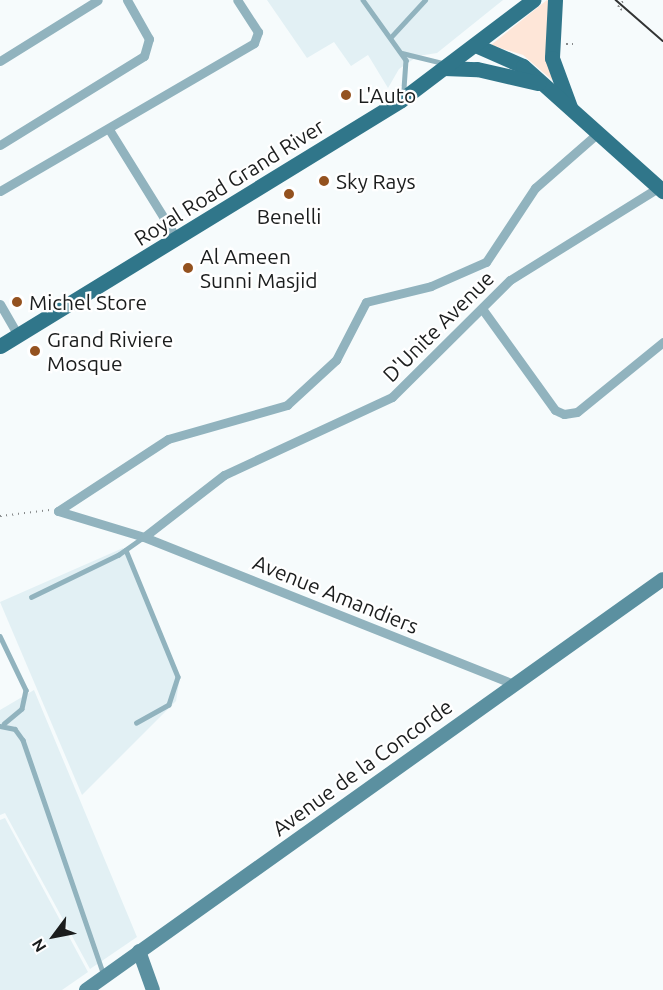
<!DOCTYPE html>
<style>
body{margin:0}
#map{position:relative;width:663px;height:990px;overflow:hidden;background:#f6fbfc;font-family:Ubuntu,sans-serif}
div>[style]{position:absolute}
[style*='--x']{left:calc(var(--x)*1px);top:calc(var(--y)*1px);width:calc(var(--w)*1px);rotate:calc(var(--a)*1deg)}
.built>*{inset:0;background:#e2f0f4}
.green>*{inset:0;background:#fee6d8}
.path>*{height:2px;margin-top:-1px;transform-origin:0;background:repeating-linear-gradient(90deg,#878a8b 0 1.5px,transparent 0 6px)}
.lane>*{height:4.5px;margin:-2.25px;padding:0 2.25px;transform-origin:2.25px;border-radius:2.25px;background:#91b3be}
.street>*{height:9px;margin:-4.5px;padding:0 4.5px;transform-origin:4.5px;border-radius:4.5px;background:#91b3be}
.secondary>*{height:14px;margin:-7px;padding:0 7px;transform-origin:7px;border-radius:7px;background:#5b90a0}
.primary>*{height:15px;margin:-7.5px;padding:0 7.5px;transform-origin:7.5px;border-radius:7.5px;background:#30768a}
.tram>*{height:1.5px;margin:-0.75px;padding:0 0.75px;transform-origin:0.75px;border-radius:0.75px;background:#323434}
.dots>*{width:16px;height:16px;translate:-50% -50%;box-sizing:border-box;border:3px solid #fff;border-radius:50%}
span{translate:-50% -50%;white-space:nowrap;text-align:center;line-height:1.15;-webkit-text-stroke:4.5px #fff;paint-order:stroke}
.poi-label{font-size:21px;color:#1b1d1d}
.left{translate:0 -50%;text-align:left}
.street-label{font-size:21px;color:#1b1d1d}
.north{position:absolute;left:24px;top:906px;width:60px;height:60px;-webkit-text-stroke:4px #fff;paint-order:stroke;rotate:238deg;font-size:16px;font-weight:700;line-height:24px;text-align:center;color:#1b1d1d}
.north::after{content:'';display:block;margin:auto;width:21px;height:27px;background:#1b1d1d;clip-path:polygon(50% 0,100% 100%,50% 72%,0 100%)}
</style>
<div id="map">
<div class="built">
<i style="clip-path:polygon(267px 0,503px 0,437px 53px,418px 56px,399px 69px,388px 88px,368px 55px,351px 66px,334px 42px,307px 58px)"></i>
<i style="clip-path:polygon(123px 548px,180px 677px,176px 701px,82px 795px,0 602px)"></i>
<i style="clip-path:polygon(34px 690px,137px 937px,90px 969px,5px 813px,0 815px,0 710px)"></i>
<i style="clip-path:polygon(5px 818px,88px 972px,62px 990px,0 990px,0 820px)"></i>
</div>
<div class="green">
<i style="clip-path:polygon(547px 0,550px 1px,552px 80px,523px 55px,491px 45px)"></i>
</div>
<div class="path">
<i style="--x:622;--y:10;--w:5;--a:-143"></i>
<i style="--x:618;--y:7;--w:9;--a:-49"></i>
<i style="--x:566;--y:44;--w:9;--a:0"></i>
<i style="--x:0;--y:516;--w:50;--a:-6.8"></i>
</div>
<div class="lane">
<i style="--x:363;--y:0;--w:74;--a:54.4"></i>
<i style="--x:406;--y:60;--w:32;--a:94"></i>
<i style="--x:391;--y:37;--w:50;--a:-47.4"></i>
<i style="--x:402;--y:53;--w:42;--a:13.7"></i>
<i style="--x:126;--y:550;--w:137;--a:67.7"></i>
<i style="--x:178;--y:677;--w:29;--a:108"></i>
<i style="--x:169;--y:705;--w:37;--a:151"></i>
<i style="--x:31;--y:597;--w:97;--a:-25.8"></i>
<i style="--x:118;--y:555;--w:32;--a:-35"></i>
<i style="--x:0;--y:636;--w:60;--a:64.3"></i>
<i style="--x:26;--y:690;--w:19;--a:102"></i>
<i style="--x:22;--y:709;--w:23;--a:140"></i>
<i style="--x:0;--y:726;--w:15;--a:11"></i>
<i style="--x:15;--y:729;--w:14;--a:54"></i>
<i style="--x:23;--y:740;--w:249;--a:71"></i>
</div>
<div class="street">
<i style="--x:0;--y:61;--w:115;--a:-31.9"></i>
<i style="--x:110;--y:131;--w:127;--a:58.2"></i>
<i style="--x:0;--y:145;--w:169;--a:-31.7"></i>
<i style="--x:144;--y:56;--w:18;--a:-74"></i>
<i style="--x:149;--y:39;--w:45;--a:-119.4"></i>
<i style="--x:0;--y:191;--w:294;--a:-30.2"></i>
<i style="--x:254;--y:43;--w:12;--a:-70"></i>
<i style="--x:258;--y:32;--w:38;--a:-123"></i>
<i style="--x:0;--y:304;--w:36;--a:60"></i>
<i style="--x:483;--y:310;--w:123;--a:54.2"></i>
<i style="--x:555;--y:410;--w:10;--a:24"></i>
<i style="--x:564;--y:414;--w:13;--a:-9"></i>
<i style="--x:577;--y:412;--w:111;--a:-39.1"></i>
<i style="--x:58;--y:511;--w:131;--a:-33.2"></i>
<i style="--x:168;--y:439;--w:124;--a:-15.9"></i>
<i style="--x:287;--y:405;--w:67;--a:-42.6"></i>
<i style="--x:336;--y:360;--w:65;--a:-62.7"></i>
<i style="--x:366;--y:302;--w:67;--a:-13.8"></i>
<i style="--x:431;--y:286;--w:60;--a:-23.6"></i>
<i style="--x:486;--y:262;--w:89;--a:-56.5"></i>
<i style="--x:535;--y:188;--w:85;--a:-41.2"></i>
<i style="--x:58;--y:511;--w:90;--a:16.8"></i>
<i style="--x:144;--y:537;--w:398;--a:21.7"></i>
<i style="--x:144;--y:537;--w:101;--a:-37.8"></i>
<i style="--x:224;--y:475;--w:185;--a:-24.9"></i>
<i style="--x:392;--y:397;--w:166;--a:-44.8"></i>
<i style="--x:510;--y:280;--w:178;--a:-31.9"></i>
</div>
<div class="secondary">
<i style="--x:139;--y:951;--w:41;--a:70.3"></i>
<i style="--x:86;--y:990;--w:708;--a:-35.46"></i>
</div>
<div class="primary">
<i style="--x:555;--y:0;--w:58;--a:93"></i>
<i style="--x:552;--y:58;--w:52;--a:69.8"></i>
<i style="--x:475;--y:45;--w:52;--a:23.6"></i>
<i style="--x:523;--y:66;--w:188;--a:41.8"></i>
<i style="--x:444;--y:68;--w:33;--a:2"></i>
<i style="--x:477;--y:69;--w:63;--a:12.9"></i>
<i style="--x:0;--y:346;--w:470;--a:-31.5"></i>
<i style="--x:401;--y:100;--w:166;--a:-37.1"></i>
</div>
<div class="tram">
<i style="--x:616;--y:0;--w:62;--a:41.1"></i>
</div>
<div class="dots">
<i style="left:346px;top:95px;background:#94521f"></i>
<i style="left:324px;top:181px;background:#94521f"></i>
<i style="left:289px;top:194px;background:#94521f"></i>
<i style="left:188px;top:268px;background:#94521f"></i>
<i style="left:17px;top:302px;background:#94521f"></i>
<i style="left:35px;top:351px;background:#94521f"></i>
</div>
<div class="poi-label">
<span class="left" style="left:358px;top:95px">L'Auto</span>
<span class="left" style="left:336px;top:181px">Sky Rays</span>
<span style="left:289px;top:216px">Benelli</span>
<span class="left" style="left:200px;top:268px">Al Ameen<br>Sunni Masjid</span>
<span class="left" style="left:29px;top:302px">Michel Store</span>
<span class="left" style="left:47px;top:351px">Grand Riviere<br>Mosque</span>
</div>
<div class="street-label">
<span style="left:229px;top:182px;rotate:-32deg">Royal Road Grand River</span>
<span style="left:438px;top:326px;rotate:-45deg">D'Unite Avenue</span>
<span style="left:336px;top:594px;rotate:22deg">Avenue Amandiers</span>
<span style="left:362px;top:767px;rotate:-36deg">Avenue de la Concorde</span>
</div>
<div class="north">N</div>
</div>
